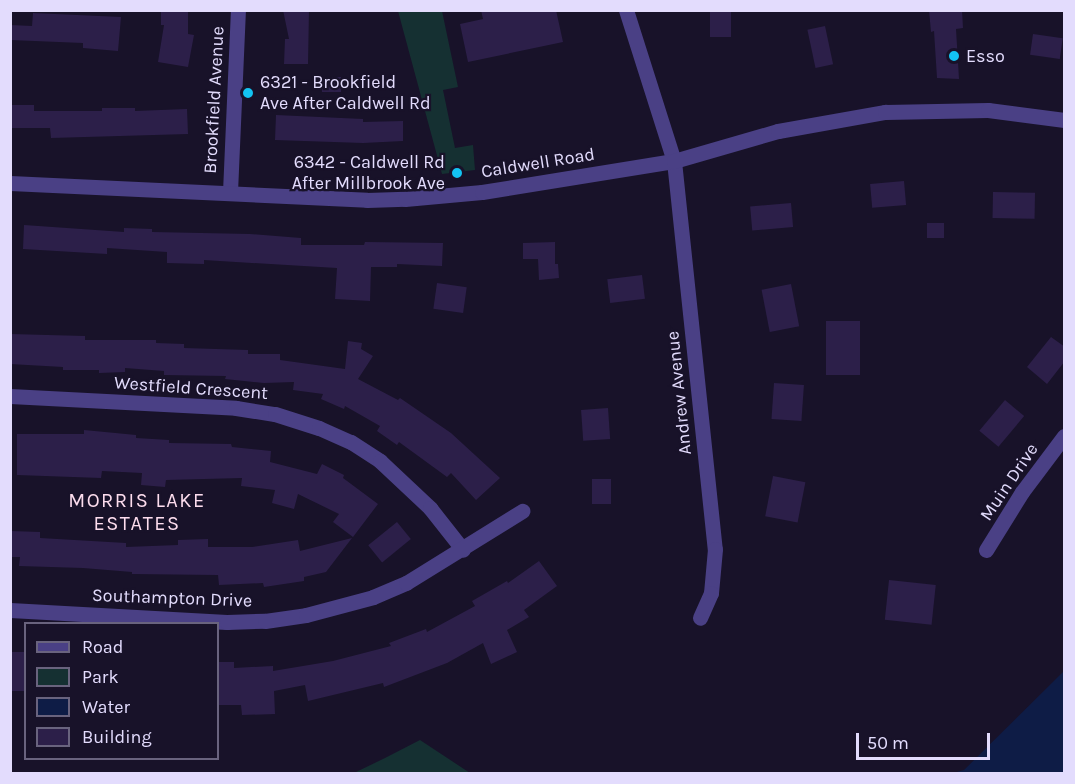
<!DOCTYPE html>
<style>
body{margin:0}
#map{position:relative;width:1075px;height:784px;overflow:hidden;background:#181229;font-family:Karla,sans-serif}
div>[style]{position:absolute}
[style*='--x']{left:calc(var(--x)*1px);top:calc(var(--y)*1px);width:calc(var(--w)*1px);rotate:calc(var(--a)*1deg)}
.green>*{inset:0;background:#153032}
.water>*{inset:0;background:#0e1c46}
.building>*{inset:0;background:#2c1f49;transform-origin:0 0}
.minor>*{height:15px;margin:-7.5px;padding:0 7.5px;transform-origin:7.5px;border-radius:7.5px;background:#4a4085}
.tertiary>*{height:15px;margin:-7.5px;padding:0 7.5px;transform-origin:7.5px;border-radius:7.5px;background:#4a4085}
.dots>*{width:16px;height:16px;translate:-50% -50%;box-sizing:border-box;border:3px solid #181229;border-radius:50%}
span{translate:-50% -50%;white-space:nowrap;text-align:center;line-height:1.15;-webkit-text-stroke:4.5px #181229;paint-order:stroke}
.poi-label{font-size:18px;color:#e3dcfd}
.left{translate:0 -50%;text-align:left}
.right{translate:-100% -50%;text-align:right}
.street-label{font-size:18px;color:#e3dcfd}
.neighbourhood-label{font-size:20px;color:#fdddee;letter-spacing:1.5px}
.frame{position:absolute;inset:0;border:12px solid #e3dcfd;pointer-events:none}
.legend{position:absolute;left:24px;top:622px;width:195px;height:138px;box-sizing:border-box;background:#181229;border:2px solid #69637e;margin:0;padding:8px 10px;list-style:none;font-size:18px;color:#e3dcfd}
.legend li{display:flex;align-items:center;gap:12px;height:30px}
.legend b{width:30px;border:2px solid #69637e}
.scale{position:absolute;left:856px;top:733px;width:134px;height:27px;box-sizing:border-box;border:3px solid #e3dcfd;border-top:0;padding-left:8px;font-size:18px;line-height:21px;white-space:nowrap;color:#e3dcfd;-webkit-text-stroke:4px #181229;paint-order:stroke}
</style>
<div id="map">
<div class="green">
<i style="clip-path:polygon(398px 11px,442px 11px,458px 87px,443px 90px,455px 148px,473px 145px,475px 170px,442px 174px)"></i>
<i style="clip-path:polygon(420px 740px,470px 773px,354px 773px,385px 758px)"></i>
</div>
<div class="water">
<i style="clip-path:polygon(1064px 671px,1064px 773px,953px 773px,964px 770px)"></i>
</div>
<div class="building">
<i style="clip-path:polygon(161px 10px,188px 10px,188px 34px,194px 35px,188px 67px,158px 62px,164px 25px,161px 25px)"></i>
<i style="clip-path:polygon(283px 10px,309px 10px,308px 64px,284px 64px,285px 39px,289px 39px)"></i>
<i style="clip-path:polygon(481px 10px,556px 10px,563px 42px,468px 62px,460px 24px,483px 19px)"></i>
<i style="left:710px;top:10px;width:21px;height:27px"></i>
<i style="clip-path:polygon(929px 10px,962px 10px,963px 28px,956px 29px,959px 79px,937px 78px,934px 31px,931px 32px)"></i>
<i style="clip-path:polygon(33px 13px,121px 17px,118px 51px,83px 48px,83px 43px,10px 40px,10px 25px,32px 26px)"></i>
<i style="left:825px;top:26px;width:39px;height:18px;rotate:78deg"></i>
<i style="left:1033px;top:34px;width:30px;height:21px;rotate:8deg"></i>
<i style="left:322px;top:77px;width:19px;height:15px"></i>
<i style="clip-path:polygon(10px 105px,34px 105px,34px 111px,102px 111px,102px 108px,135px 108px,135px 111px,187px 109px,188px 134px,51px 138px,50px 128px,10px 128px)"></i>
<i style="clip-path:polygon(276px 115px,363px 119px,363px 122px,403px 121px,403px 141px,363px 143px,275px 140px)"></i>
<i style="left:904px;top:181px;width:24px;height:34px;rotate:85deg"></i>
<i style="left:993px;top:192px;width:42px;height:26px;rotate:1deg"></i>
<i style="left:791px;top:203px;width:24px;height:41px;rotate:85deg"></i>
<i style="left:927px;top:223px;width:17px;height:15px"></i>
<i style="clip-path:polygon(24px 225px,124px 232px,124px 228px,152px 229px,152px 232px,250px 234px,301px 238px,301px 245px,364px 245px,365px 242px,443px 243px,442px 266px,397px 264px,397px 267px,371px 267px,370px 301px,335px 299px,337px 268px,204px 260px,204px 264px,167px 263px,167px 252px,107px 248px,107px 254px,23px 249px)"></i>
<i style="clip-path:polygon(555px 242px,555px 264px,558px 264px,559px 278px,539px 280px,538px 259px,523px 259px,523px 243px)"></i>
<i style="left:642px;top:275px;width:24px;height:35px;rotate:83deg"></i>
<i style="left:437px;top:283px;width:30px;height:26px;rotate:8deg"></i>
<i style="left:791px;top:284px;width:43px;height:30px;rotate:79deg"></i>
<i style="left:826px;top:321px;width:34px;height:54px"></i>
<i style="clip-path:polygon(10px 334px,85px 336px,85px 340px,156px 340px,156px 343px,184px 344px,184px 348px,248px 350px,248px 354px,280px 354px,280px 360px,345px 369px,348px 341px,362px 343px,361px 349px,373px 356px,358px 379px,398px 400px,400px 398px,451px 433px,500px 478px,476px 500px,451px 473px,447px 477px,399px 442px,397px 445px,377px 431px,380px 426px,345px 406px,344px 409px,321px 399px,323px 394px,293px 390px,294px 382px,264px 383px,225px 379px,226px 376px,164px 375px,164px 371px,125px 368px,125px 372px,99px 373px,99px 370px,63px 370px,63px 367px,10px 364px)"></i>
<i style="clip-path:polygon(1051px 337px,1065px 347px,1065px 361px,1047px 384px,1027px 367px)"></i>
<i style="left:774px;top:383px;width:30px;height:36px;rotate:4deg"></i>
<i style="left:1005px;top:400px;width:25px;height:40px;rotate:40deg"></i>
<i style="left:608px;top:408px;width:31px;height:27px;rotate:86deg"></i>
<i style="clip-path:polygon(84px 430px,136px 435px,136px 438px,169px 440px,169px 443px,231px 444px,232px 447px,271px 451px,270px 462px,317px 474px,322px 464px,344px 475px,343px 478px,378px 504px,353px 537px,333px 522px,339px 514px,298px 494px,294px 509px,272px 503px,275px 490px,241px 486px,242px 478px,166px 480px,165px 487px,141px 485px,142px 473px,102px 471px,101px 478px,17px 475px,17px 434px,84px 434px)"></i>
<i style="left:773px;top:476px;width:33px;height:41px;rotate:11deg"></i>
<i style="left:592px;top:479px;width:19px;height:25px"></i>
<i style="left:397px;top:522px;width:22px;height:37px;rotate:51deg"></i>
<i style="clip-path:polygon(10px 531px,40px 532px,40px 538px,126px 543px,126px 547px,178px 545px,178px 540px,208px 539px,208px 547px,252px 547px,298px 540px,300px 551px,352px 538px,326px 572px,304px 577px,304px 581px,264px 587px,263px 583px,219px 585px,218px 575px,132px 574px,132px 572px,83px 568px,19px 566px,20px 557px,10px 557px)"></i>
<i style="clip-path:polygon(539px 561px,557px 586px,524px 610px,529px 617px,507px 630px,517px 652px,491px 664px,483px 643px,447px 663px,384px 687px,383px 683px,308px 701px,305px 685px,274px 691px,275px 714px,242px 715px,241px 705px,218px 705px,218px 662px,234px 662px,234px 668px,273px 666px,273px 671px,333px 661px,391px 646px,389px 643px,426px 629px,427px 632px,475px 606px,472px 601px,507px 581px,508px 583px)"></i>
<i style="left:889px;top:580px;width:47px;height:40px;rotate:6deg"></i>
<i style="left:10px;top:652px;width:16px;height:39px"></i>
</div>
<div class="minor">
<i style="--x:626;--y:10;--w:158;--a:72.4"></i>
<i style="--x:674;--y:161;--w:390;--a:84"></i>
<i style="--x:715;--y:549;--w:44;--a:95.2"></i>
<i style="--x:711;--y:593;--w:27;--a:114"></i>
<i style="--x:230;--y:192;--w:182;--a:-87.5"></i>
<i style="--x:10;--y:396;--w:226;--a:3"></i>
<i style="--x:236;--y:408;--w:39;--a:9"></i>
<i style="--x:275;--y:414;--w:46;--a:17.7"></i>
<i style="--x:319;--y:428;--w:35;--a:24"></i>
<i style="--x:351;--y:442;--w:35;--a:33"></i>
<i style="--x:380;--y:461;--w:69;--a:43.2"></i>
<i style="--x:430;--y:508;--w:53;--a:51.8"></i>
<i style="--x:986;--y:550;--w:68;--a:-58.2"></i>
<i style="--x:1022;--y:492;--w:70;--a:-53.1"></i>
<i style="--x:10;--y:610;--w:217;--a:3.2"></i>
<i style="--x:227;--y:622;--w:38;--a:-2"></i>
<i style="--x:265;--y:621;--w:41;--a:-8.3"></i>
<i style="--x:306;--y:615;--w:69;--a:-15"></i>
<i style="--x:373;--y:597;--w:36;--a:-23"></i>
<i style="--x:406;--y:583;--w:137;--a:-31.8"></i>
</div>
<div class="tertiary">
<i style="--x:10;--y:183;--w:357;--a:2.7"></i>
<i style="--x:367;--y:200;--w:38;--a:-2"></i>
<i style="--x:405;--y:199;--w:77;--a:-5.2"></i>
<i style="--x:482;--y:192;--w:194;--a:-9.2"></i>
<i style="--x:674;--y:161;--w:108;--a:-16.1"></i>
<i style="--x:778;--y:131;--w:109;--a:-10.1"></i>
<i style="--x:885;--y:112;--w:103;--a:-1.1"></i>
<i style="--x:988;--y:110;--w:77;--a:7.5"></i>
</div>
<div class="dots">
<i style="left:954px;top:56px;background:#13c3f2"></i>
<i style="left:248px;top:93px;background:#13c3f2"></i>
<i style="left:457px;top:173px;background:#13c3f2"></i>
</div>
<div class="poi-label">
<span class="left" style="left:966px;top:56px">Esso</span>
<span class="left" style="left:260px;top:93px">6321 - Brookfield<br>Ave After Caldwell Rd</span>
<span class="right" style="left:445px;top:173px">6342 - Caldwell Rd<br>After Millbrook Ave</span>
</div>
<div class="street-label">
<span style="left:214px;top:100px;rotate:-87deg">Brookfield Avenue</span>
<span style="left:538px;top:163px;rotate:-9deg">Caldwell Road</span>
<span style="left:191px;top:388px;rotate:4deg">Westfield Crescent</span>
<span style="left:679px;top:393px;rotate:-96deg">Andrew Avenue</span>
<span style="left:1009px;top:482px;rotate:-56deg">Muin Drive</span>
<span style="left:172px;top:598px;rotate:2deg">Southampton Drive</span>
</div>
<div class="neighbourhood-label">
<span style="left:137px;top:512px">MORRIS LAKE<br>ESTATES</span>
</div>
<div class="frame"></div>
<ul class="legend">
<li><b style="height:8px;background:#4a4085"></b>Road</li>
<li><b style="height:16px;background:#153032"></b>Park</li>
<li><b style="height:16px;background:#0e1c46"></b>Water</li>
<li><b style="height:16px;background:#2c1f49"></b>Building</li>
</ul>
<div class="scale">50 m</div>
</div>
